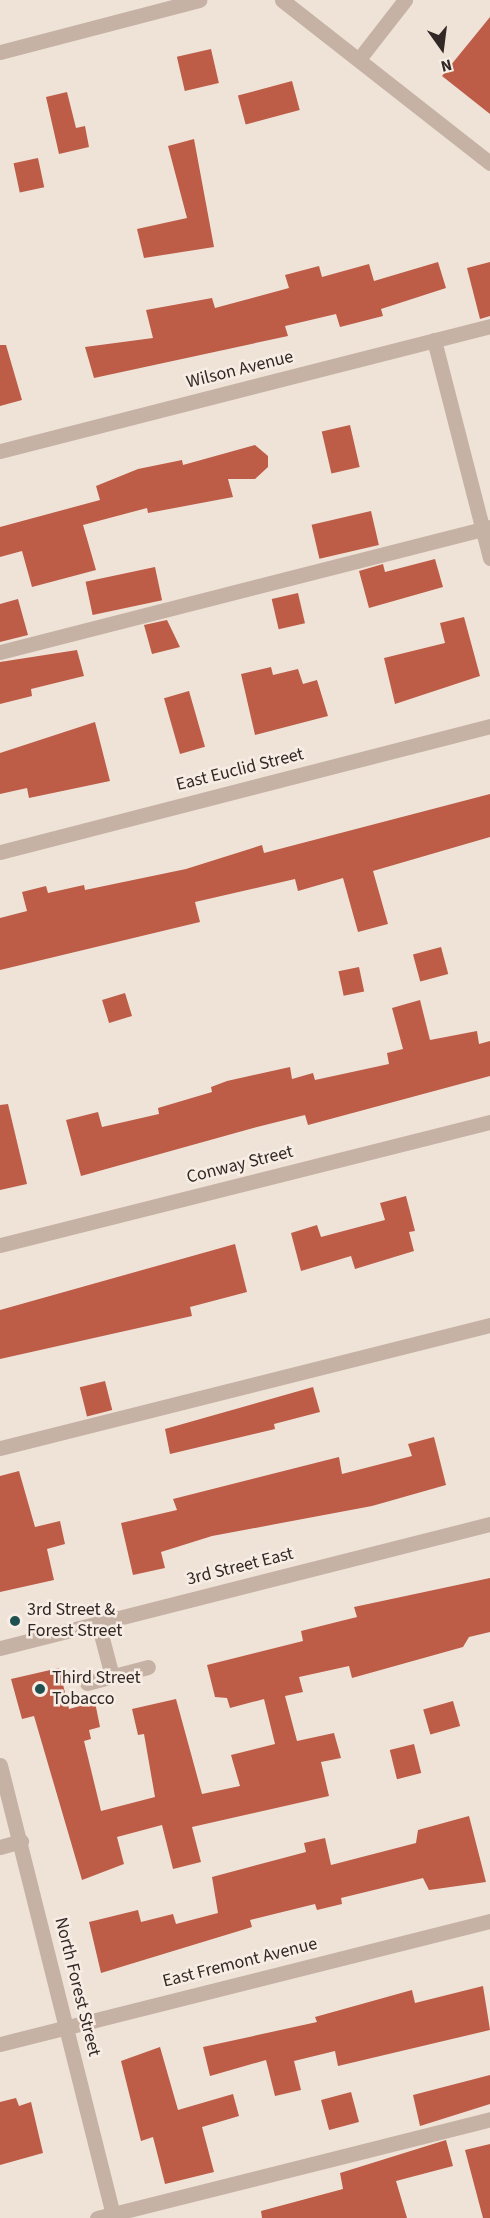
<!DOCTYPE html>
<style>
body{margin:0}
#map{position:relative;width:490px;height:2218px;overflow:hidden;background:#efe3d8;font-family:"Source Sans 3",sans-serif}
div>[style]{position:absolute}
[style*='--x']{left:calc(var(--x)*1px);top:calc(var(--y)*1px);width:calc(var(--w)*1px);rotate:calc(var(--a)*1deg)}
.building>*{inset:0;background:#bd5c47;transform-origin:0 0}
.service>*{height:15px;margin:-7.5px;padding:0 7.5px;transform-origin:7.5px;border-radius:7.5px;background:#c6b2a5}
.minor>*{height:15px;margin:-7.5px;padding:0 7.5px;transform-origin:7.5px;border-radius:7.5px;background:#c6b2a5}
.tertiary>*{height:15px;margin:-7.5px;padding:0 7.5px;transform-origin:7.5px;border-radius:7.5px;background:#c6b2a5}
.dots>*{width:16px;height:16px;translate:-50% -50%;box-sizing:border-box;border:3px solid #f7ede4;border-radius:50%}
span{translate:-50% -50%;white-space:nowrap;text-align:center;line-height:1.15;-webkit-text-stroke:5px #f7ede4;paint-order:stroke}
.street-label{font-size:18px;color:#322926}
.poi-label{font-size:18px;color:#322926}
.left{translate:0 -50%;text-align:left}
.north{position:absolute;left:412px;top:18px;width:60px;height:60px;-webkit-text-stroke:4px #f7ede4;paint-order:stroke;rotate:166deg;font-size:16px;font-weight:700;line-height:24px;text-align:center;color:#322926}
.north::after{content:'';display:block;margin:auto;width:21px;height:27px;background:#322926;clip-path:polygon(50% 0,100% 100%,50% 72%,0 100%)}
</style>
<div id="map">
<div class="building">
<i style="clip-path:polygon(490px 17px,490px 114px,442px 76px)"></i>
<i style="left:211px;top:49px;width:35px;height:35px;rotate:77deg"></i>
<i style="left:292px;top:81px;width:30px;height:56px;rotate:75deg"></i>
<i style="clip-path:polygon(67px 92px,76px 128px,85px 126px,89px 147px,59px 154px,46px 97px)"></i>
<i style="clip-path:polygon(194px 139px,214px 247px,144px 258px,137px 229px,187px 218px,168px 146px)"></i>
<i style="left:38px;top:158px;width:30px;height:25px;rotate:78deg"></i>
<i style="clip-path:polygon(438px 262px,446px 288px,381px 309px,383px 316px,340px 327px,336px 314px,285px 326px,288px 336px,94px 378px,85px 347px,153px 338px,146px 310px,212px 298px,215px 308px,289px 288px,285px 275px,319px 266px,322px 277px,369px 264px,374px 281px)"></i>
<i style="clip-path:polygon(490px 262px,490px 316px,480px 319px,467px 268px)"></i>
<i style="clip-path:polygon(0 345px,6px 345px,22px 400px,0 406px)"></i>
<i style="left:350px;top:425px;width:43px;height:29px;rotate:77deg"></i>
<i style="clip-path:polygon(255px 445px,268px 456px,268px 467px,255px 479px,228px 479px,233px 497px,148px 513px,147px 508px,83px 525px,96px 570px,32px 587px,22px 551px,0 557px,0 527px,100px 500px,96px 486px,138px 469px,182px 460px,183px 465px)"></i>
<i style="left:371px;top:511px;width:35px;height:61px;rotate:77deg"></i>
<i style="clip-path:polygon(435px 559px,443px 587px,369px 608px,359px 571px,383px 564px,385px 572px)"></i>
<i style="left:155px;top:567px;width:34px;height:71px;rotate:78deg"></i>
<i style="left:298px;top:593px;width:31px;height:27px;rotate:77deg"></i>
<i style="clip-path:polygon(18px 599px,28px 635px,0 642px,0 604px)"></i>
<i style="clip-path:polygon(464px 617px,480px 676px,395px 704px,384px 658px,445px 643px,440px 623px)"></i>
<i style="clip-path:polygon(167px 620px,180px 647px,152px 654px,144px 625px)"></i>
<i style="clip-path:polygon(77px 650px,84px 676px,31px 689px,32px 696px,0 704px,0 662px)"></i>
<i style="clip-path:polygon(271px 667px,273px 675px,298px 669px,303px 684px,317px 680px,328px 716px,255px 735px,241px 674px)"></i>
<i style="left:189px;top:691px;width:58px;height:26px;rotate:74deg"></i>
<i style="clip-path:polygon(95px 722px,110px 781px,29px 798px,27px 788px,0 794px,0 753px)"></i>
<i style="clip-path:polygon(490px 794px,490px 837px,373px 871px,388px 924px,358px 932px,343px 878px,298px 891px,295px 879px,195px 902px,200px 922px,0 970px,0 918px,27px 911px,22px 892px,46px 886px,48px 893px,84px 885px,85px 890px,186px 869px,262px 845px,264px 853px)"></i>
<i style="left:441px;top:947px;width:28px;height:29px;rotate:75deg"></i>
<i style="left:359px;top:967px;width:25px;height:21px;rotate:78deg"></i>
<i style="left:125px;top:993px;width:24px;height:24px;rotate:73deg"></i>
<i style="clip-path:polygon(420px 1000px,430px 1040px,477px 1031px,479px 1044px,490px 1041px,490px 1076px,308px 1125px,305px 1115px,257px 1127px,81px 1176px,66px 1120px,98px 1112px,102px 1127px,159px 1114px,158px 1108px,212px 1092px,211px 1087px,227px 1081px,290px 1067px,292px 1079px,313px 1073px,315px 1080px,389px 1064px,387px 1053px,403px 1049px,392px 1008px)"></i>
<i style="clip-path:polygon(8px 1104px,27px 1184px,0 1190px,0 1105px)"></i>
<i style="clip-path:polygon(406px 1196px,415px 1231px,409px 1232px,414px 1251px,355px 1269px,351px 1256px,301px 1271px,291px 1233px,317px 1225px,321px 1237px,385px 1220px,380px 1203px)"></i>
<i style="clip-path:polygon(235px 1244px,247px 1292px,190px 1307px,192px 1316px,0 1359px,0 1310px)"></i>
<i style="left:105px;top:1381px;width:30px;height:26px;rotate:76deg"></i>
<i style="clip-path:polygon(313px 1387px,320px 1412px,274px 1424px,275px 1429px,170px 1454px,165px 1429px)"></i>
<i style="clip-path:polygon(434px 1437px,446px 1485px,372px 1506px,212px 1536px,161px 1552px,165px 1568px,133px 1575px,121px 1523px,177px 1510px,173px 1499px,339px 1457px,342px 1474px,412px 1456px,408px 1444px)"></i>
<i style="clip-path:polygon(19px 1471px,35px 1527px,60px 1521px,65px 1544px,47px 1549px,54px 1580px,0 1592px,0 1476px)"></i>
<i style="clip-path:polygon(490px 1578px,490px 1632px,469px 1637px,463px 1647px,352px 1678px,349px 1666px,299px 1677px,303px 1692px,285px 1696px,297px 1741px,334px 1733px,341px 1758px,321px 1762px,329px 1796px,192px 1827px,201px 1862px,173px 1869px,162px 1825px,117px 1837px,124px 1864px,82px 1880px,34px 1716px,22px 1719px,11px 1679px,59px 1668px,69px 1709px,95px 1702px,100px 1727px,89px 1730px,91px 1739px,84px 1741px,101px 1811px,155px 1797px,144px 1734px,138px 1735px,132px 1709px,176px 1699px,202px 1794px,240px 1786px,231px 1755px,275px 1744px,264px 1699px,230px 1708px,227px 1698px,215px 1697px,207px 1665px,303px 1641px,301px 1631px,357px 1617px,354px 1607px)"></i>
<i style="left:453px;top:1701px;width:26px;height:31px;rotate:74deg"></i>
<i style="left:414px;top:1744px;width:30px;height:25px;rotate:76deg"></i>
<i style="clip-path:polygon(469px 1816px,486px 1882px,429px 1890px,423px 1878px,341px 1898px,342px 1904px,317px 1910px,315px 1904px,250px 1920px,252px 1927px,101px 1973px,89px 1922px,138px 1910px,141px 1922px,173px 1914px,176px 1924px,218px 1913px,212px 1877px,306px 1852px,304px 1843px,325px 1838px,331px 1865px,416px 1843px,418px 1830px)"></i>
<i style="clip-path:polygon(483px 1986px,490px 2030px,338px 2066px,335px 2051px,294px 2061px,301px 2090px,275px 2096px,266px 2060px,210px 2076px,203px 2047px,317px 2022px,315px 2017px,412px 1990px,415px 2003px)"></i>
<i style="clip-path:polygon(160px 2047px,178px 2110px,233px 2094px,239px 2116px,202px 2127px,214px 2172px,165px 2184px,153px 2137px,141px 2141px,121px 2061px)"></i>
<i style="clip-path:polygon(490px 2075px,490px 2104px,420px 2126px,413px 2095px)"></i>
<i style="left:351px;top:2092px;width:31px;height:31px;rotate:75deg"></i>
<i style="clip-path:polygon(16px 2098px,19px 2106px,31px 2102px,43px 2153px,0 2165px,0 2102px)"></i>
<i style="clip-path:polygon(446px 2140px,453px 2166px,396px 2181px,407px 2218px,262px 2218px,261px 2211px,343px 2189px,340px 2173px)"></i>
<i style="clip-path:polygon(490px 2144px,490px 2218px,483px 2218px,465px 2150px)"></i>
</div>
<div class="service">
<i style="--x:0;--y:652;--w:506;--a:-14.31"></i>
<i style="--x:0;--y:1448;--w:505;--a:-14.09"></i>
<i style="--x:98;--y:1623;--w:55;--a:75.2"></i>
<i style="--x:87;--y:1683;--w:63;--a:-14.7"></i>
<i style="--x:0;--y:1847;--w:22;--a:-16"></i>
<i style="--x:97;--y:2218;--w:405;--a:-14.1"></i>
</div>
<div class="minor">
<i style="--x:282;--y:0;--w:264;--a:38.1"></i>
<i style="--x:0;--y:52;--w:206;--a:-14.6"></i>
<i style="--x:359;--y:59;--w:75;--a:-52.1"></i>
<i style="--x:434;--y:340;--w:225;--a:75.6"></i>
<i style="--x:0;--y:451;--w:506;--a:-14.31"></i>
<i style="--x:0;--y:852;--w:506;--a:-14.42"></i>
<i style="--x:0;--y:1245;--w:505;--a:-14.09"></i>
<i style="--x:0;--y:1765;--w:467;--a:75.9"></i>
<i style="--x:0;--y:2044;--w:505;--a:-14.09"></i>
</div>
<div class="tertiary">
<i style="--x:0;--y:1648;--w:505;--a:-14.2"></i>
</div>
<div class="dots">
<i style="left:15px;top:1621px;background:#1e5050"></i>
<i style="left:40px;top:1689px;background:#1e5050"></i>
</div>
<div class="street-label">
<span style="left:240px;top:370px;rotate:-14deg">Wilson Avenue</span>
<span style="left:240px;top:770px;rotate:-14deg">East Euclid Street</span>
<span style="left:240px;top:1165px;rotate:-14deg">Conway Street</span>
<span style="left:240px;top:1567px;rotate:-14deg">3rd Street East</span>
<span style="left:240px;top:1963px;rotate:-14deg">East Fremont Avenue</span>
<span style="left:77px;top:1987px;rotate:76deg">North Forest Street</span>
</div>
<div class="poi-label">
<span class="left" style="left:27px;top:1621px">3rd Street &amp;<br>Forest Street</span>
<span class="left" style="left:52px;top:1689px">Third Street<br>Tobacco</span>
</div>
<div class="north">N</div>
</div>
